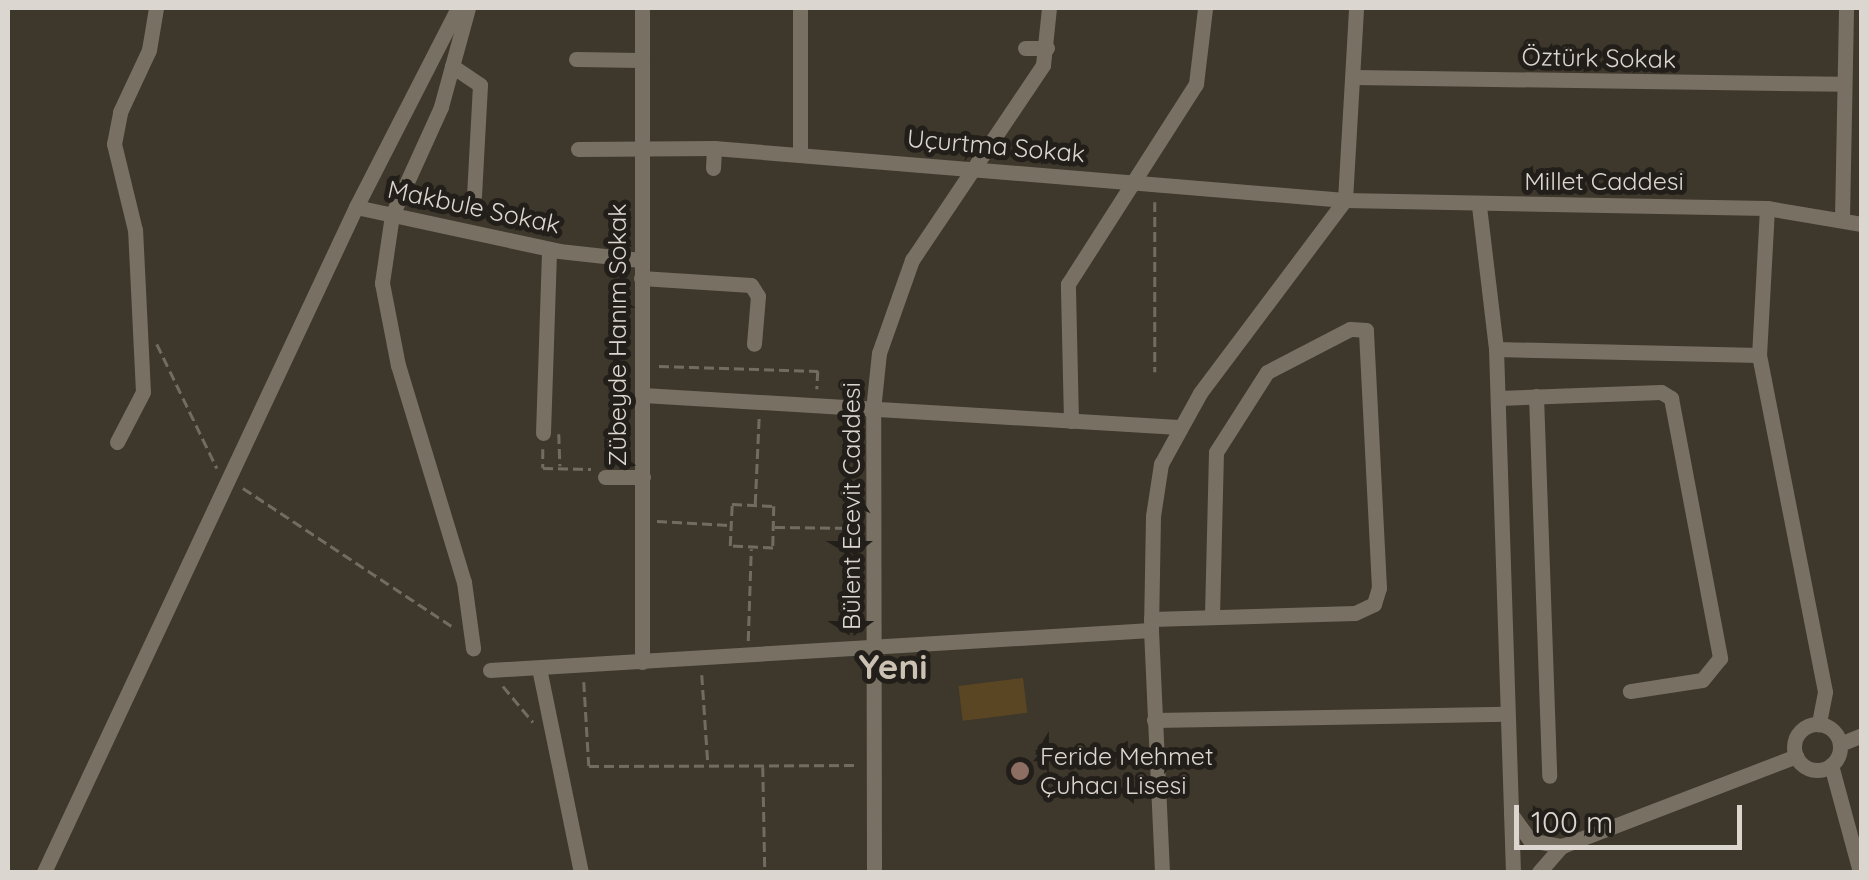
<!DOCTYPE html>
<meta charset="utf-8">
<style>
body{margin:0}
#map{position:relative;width:1869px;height:880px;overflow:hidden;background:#3e372b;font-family:Quicksand,sans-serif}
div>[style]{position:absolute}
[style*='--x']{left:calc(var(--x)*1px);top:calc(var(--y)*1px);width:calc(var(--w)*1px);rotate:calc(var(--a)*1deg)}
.green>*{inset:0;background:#5b4624;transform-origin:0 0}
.path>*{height:2.5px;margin-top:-1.25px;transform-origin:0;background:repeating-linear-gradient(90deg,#726b61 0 10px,transparent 0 15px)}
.minor>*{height:15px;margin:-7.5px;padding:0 7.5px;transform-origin:7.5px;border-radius:7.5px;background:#787063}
.minor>.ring{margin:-7.5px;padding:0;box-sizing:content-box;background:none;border:15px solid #787063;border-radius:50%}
.dots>*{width:28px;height:28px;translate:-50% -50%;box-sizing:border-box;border:5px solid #221f1a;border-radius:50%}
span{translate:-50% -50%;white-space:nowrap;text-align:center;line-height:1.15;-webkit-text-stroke:10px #221f1a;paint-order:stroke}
.street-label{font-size:25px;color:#dbd6cf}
.poi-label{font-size:25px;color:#dbd6cf}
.left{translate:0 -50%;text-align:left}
.district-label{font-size:35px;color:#ccc2b4;font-weight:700}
.frame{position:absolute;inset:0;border:10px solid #dbd6cf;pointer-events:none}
.scale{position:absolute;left:1514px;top:805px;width:228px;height:45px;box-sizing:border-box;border:5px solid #dbd6cf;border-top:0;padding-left:12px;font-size:30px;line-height:35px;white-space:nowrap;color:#dbd6cf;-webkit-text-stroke:8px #221f1a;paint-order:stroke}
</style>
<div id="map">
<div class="green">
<i style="left:1023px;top:678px;width:35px;height:65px;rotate:83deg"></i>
</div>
<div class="path">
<i style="--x:1155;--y:202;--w:170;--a:90"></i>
<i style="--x:157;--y:344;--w:138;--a:64.2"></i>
<i style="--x:659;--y:366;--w:159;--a:1.8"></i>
<i style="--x:818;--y:371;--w:18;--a:93"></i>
<i style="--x:559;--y:434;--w:32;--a:88"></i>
<i style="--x:543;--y:449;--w:19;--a:90"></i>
<i style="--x:543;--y:468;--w:48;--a:1.2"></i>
<i style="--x:243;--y:488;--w:252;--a:33.5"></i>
<i style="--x:732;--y:504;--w:42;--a:2.7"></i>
<i style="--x:774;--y:506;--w:42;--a:91.4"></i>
<i style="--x:773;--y:548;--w:43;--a:-177.3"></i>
<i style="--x:730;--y:546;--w:42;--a:-87.3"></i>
<i style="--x:755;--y:504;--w:87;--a:-87.4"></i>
<i style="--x:657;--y:521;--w:72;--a:3.2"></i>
<i style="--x:775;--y:527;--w:82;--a:0.7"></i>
<i style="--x:748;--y:641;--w:92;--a:-88.1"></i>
<i style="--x:702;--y:675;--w:87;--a:86.1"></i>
<i style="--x:584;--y:682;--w:84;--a:86.6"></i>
<i style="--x:589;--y:766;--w:268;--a:-0.2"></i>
<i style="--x:503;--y:686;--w:47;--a:50.2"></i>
<i style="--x:763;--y:767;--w:105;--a:88.9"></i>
</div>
<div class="minor">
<i style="--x:468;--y:8;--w:103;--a:105.3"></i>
<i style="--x:441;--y:107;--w:119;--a:114.4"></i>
<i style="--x:392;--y:215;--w:69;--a:98.4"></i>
<i style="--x:382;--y:283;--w:84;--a:79"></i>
<i style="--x:398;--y:365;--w:227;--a:73.1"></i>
<i style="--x:464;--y:582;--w:67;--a:82.2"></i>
<i style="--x:642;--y:8;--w:654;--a:90"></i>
<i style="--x:800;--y:8;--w:147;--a:90"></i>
<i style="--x:1025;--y:48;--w:22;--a:0"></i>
<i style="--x:576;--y:59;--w:65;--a:0.9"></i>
<i style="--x:452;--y:66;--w:34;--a:34"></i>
<i style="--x:480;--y:85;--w:111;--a:93.1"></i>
<i style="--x:1354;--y:77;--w:489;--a:0.8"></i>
<i style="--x:578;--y:149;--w:136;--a:-0.4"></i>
<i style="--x:714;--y:148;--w:633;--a:4.71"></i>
<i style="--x:1345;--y:200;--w:422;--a:1.1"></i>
<i style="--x:1767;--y:208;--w:96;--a:9.6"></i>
<i style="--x:713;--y:168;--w:20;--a:-87"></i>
<i style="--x:1479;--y:206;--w:144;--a:83.2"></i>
<i style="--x:1496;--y:349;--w:523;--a:88.14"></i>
<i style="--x:356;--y:207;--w:208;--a:12.2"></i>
<i style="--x:559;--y:251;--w:82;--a:6.3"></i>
<i style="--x:1767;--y:208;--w:147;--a:93.1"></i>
<i style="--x:1759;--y:355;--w:343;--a:78.9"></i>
<i style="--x:1825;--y:692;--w:33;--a:101"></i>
<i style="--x:1842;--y:219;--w:211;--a:-88.9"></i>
<i style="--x:641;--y:278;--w:110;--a:3.6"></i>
<i style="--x:751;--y:285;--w:13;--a:58"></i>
<i style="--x:758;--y:296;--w:48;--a:94.8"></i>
<i style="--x:1496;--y:349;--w:263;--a:1.3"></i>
<i style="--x:643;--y:395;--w:536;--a:3.42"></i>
<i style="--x:1536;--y:396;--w:380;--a:88"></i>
<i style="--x:1498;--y:398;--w:163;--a:-2.1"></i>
<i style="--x:1661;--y:392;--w:12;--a:31"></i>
<i style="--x:1671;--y:398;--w:265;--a:79.3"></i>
<i style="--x:1720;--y:658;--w:28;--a:129"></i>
<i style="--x:1702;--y:680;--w:73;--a:171.3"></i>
<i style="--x:1071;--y:421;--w:137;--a:-91.3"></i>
<i style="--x:1068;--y:284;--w:237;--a:-57.4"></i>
<i style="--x:1196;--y:84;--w:77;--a:-83.2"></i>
<i style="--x:543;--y:433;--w:184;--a:-88.1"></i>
<i style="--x:117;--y:442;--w:56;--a:-62.5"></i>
<i style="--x:143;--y:392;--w:162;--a:-92.8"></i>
<i style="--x:135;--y:230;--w:89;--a:-103.7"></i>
<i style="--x:114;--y:144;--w:33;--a:-79"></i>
<i style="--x:120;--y:112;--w:68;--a:-64.9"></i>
<i style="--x:149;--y:50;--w:43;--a:-80.5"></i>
<i style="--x:605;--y:477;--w:38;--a:0"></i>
<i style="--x:1151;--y:619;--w:204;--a:-1.7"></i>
<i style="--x:1355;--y:613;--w:21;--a:-25"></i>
<i style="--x:1374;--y:604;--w:17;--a:-73"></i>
<i style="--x:1379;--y:588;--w:258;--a:-92.9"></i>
<i style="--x:1366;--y:330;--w:16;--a:-176"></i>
<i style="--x:1350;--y:329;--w:93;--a:152.6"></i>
<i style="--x:1267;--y:372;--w:95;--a:122.5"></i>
<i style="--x:1216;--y:452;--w:164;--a:91.4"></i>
<i style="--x:539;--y:668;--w:208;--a:78.4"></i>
<i style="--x:490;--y:670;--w:662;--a:-3.46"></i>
<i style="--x:1154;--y:720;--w:352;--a:-1"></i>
<i class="ring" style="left:1794px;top:724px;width:31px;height:31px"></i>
<i style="--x:1840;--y:744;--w:24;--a:-22"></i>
<i style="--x:1831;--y:765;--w:111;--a:74.8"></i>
<i style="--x:1511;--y:814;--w:32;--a:54"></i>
<i style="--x:1530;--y:840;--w:33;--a:11"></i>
<i style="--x:44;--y:872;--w:735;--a:-64.87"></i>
<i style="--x:356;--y:207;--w:224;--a:-62.9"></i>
<i style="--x:874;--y:872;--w:462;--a:-90.1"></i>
<i style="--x:873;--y:410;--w:57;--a:-84"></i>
<i style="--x:879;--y:353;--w:99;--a:-70.5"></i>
<i style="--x:912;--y:260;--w:235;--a:-56.1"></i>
<i style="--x:1043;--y:65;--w:57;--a:-84"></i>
<i style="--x:1162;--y:872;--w:242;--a:-92.6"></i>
<i style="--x:1151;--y:630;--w:114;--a:-89"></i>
<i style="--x:1153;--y:516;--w:53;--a:-81.3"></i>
<i style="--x:1161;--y:464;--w:81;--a:-61.2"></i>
<i style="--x:1200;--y:393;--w:241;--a:-53.1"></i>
<i style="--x:1345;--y:200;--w:192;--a:-86.7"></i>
<i style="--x:1539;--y:872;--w:35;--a:-49"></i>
<i style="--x:1562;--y:846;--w:251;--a:-21"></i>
</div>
<div class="dots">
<i style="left:1020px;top:771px;background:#8d6e63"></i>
</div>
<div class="street-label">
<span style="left:1599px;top:58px;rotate:1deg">Öztürk Sokak</span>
<span style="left:996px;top:146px;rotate:5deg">Uçurtma Sokak</span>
<span style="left:1604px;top:181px">Millet Caddesi</span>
<span style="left:474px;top:207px;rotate:12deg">Makbule Sokak</span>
<span style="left:617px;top:335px;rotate:-90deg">Zübeyde Hanım Sokak</span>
<span style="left:851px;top:506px;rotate:-90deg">Bülent Ecevit Caddesi</span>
</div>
<div class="poi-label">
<span class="left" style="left:1040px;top:771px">Feride Mehmet<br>Çuhacı Lisesi</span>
</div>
<div class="district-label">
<span style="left:893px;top:666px">Yeni</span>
</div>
<div class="frame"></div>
<div class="scale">100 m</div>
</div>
